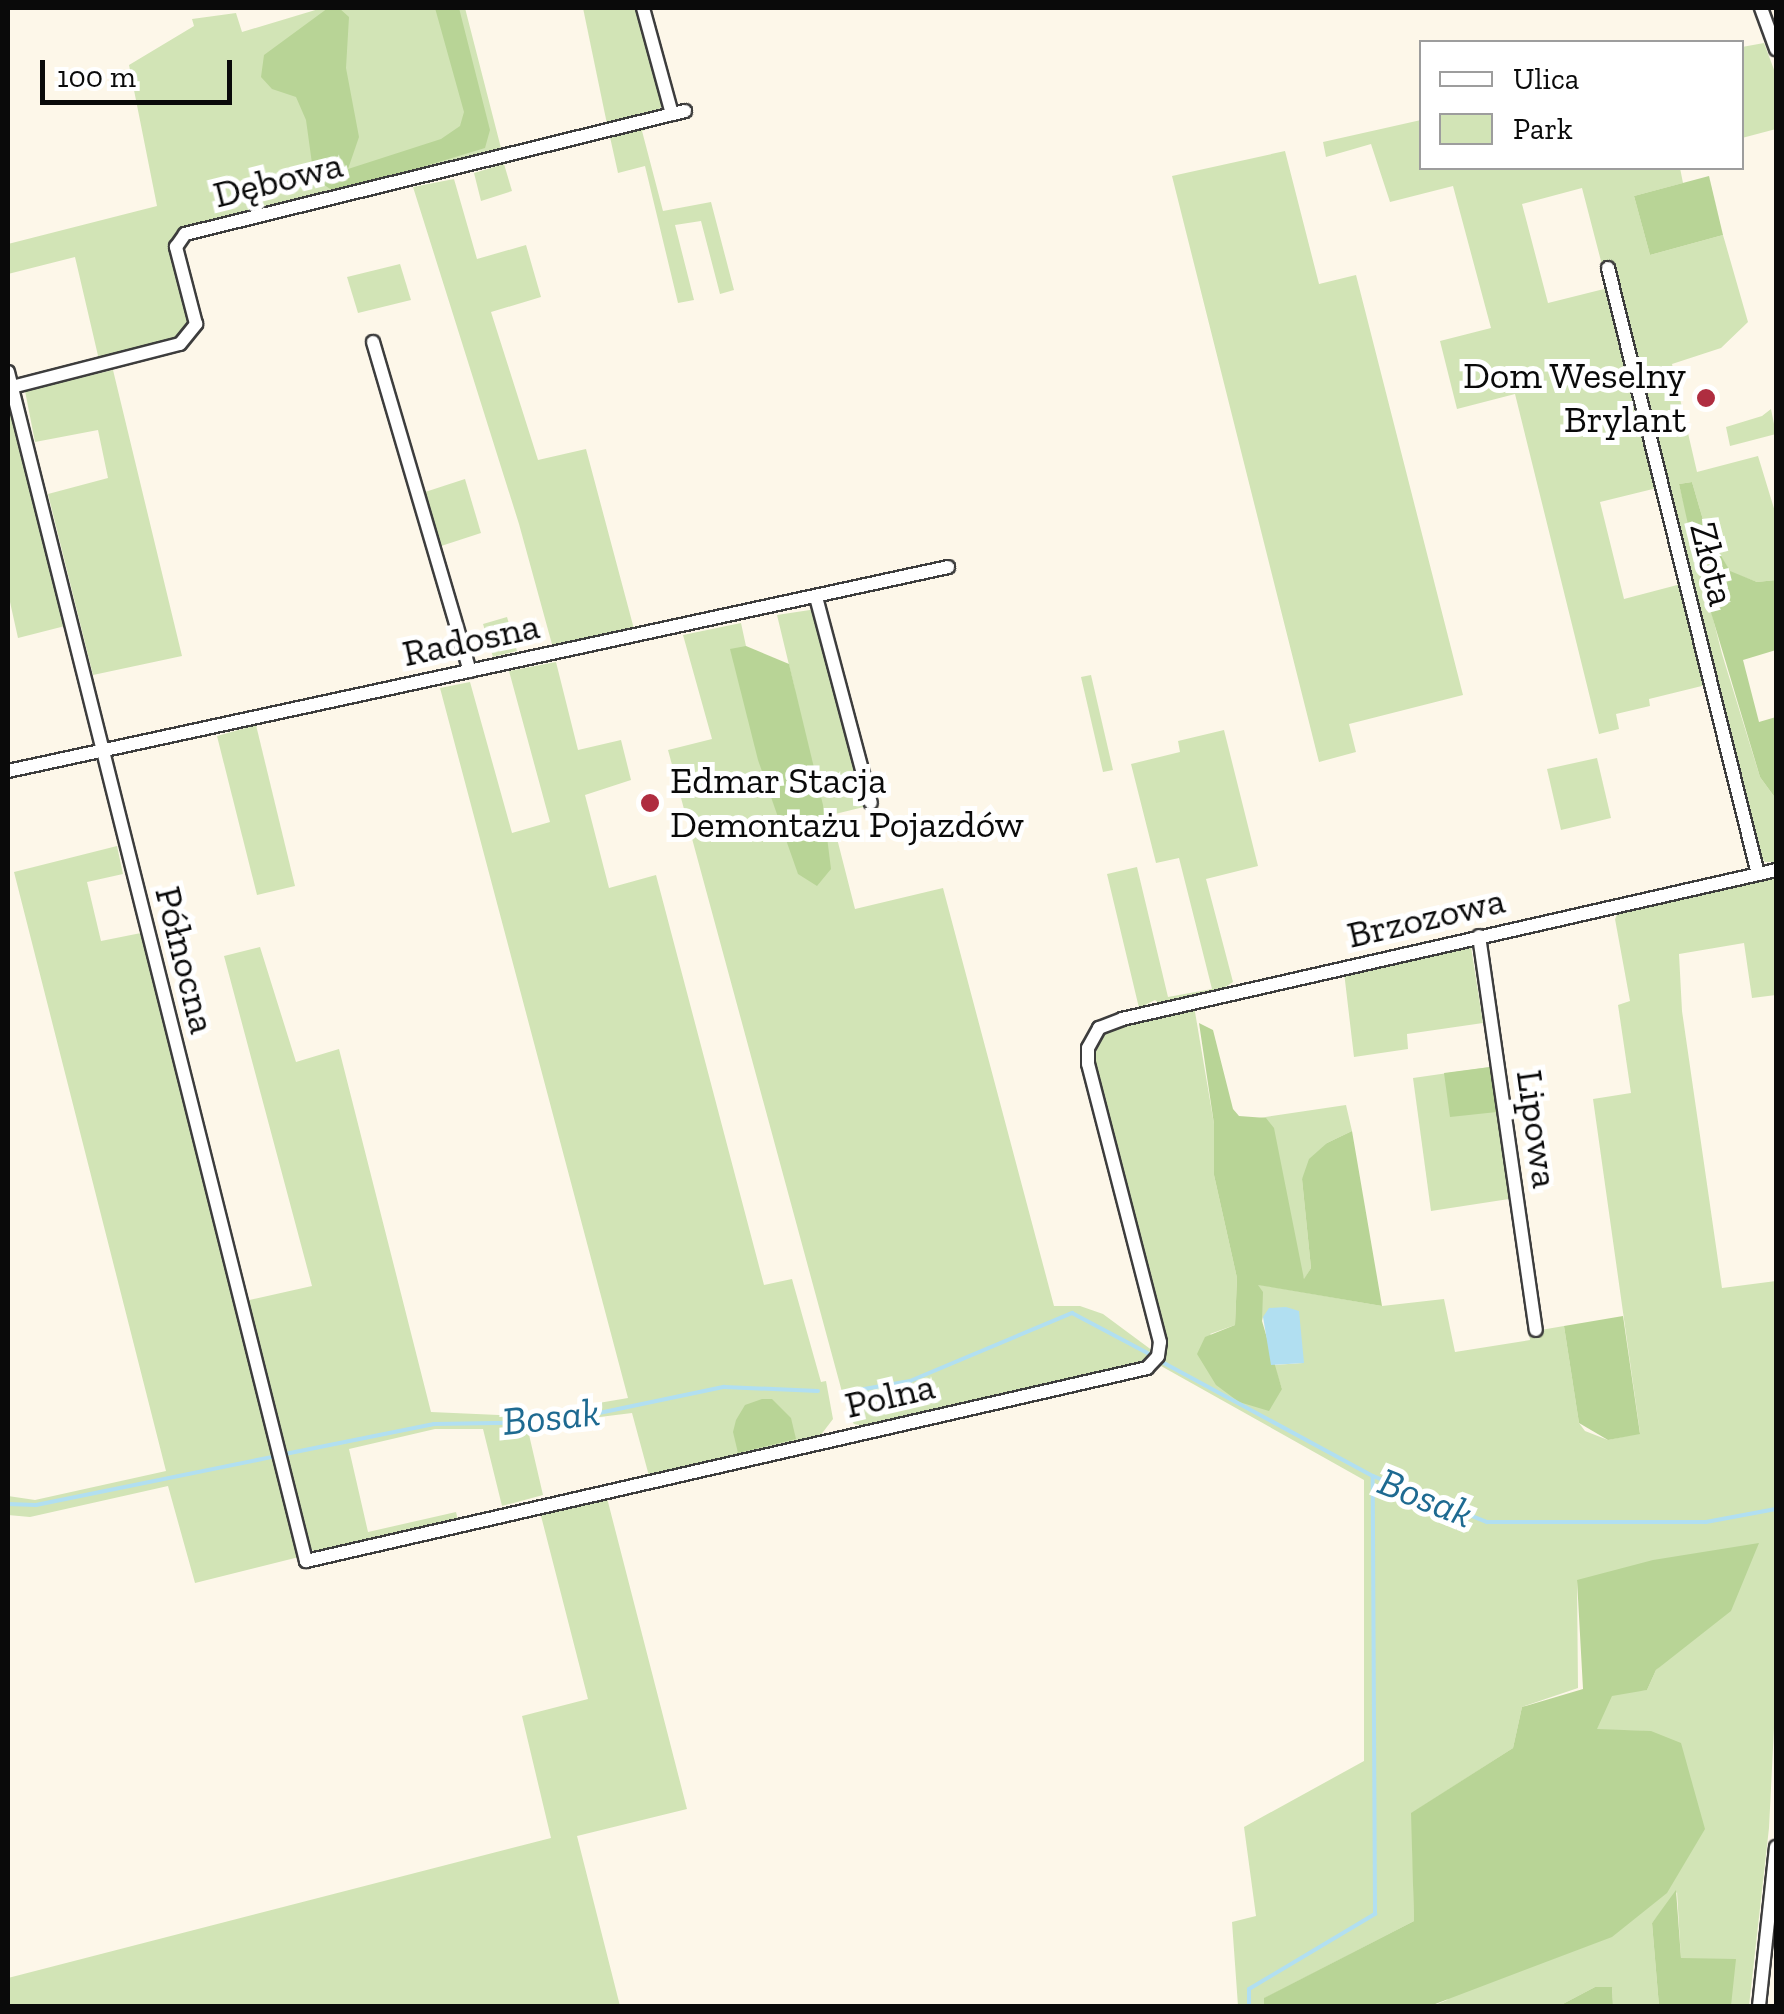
<!DOCTYPE html>
<meta charset="utf-8">
<style>
body{margin:0}
#map{position:relative;width:1784px;height:2014px;overflow:hidden;background:#fdf7e9;font-family:"Zilla Slab",serif}
div>[style]{position:absolute}
[style*='--x']{left:calc(var(--x)*1px);top:calc(var(--y)*1px);width:calc(var(--w)*1px);rotate:calc(var(--a)*1deg)}
.green>*{inset:0;background:#d2e4b6}
.forest>*{inset:0;background:#b8d496}
.water>*{inset:0;background:#b1dff1}
.stream>*{height:4px;margin:-2px;padding:0 2px;transform-origin:2px;border-radius:2px;background:#b1dff1}
.roads{filter:drop-shadow(2px 0 #3d3d3d) drop-shadow(-2px 0 #3d3d3d) drop-shadow(0 2px #3d3d3d) drop-shadow(0 -2px #3d3d3d)}
.minor>*{height:12px;margin:-6px;padding:0 6px;transform-origin:6px;border-radius:6px;background:#fff}
.dots>*{width:28px;height:28px;translate:-50% -50%;box-sizing:border-box;border:5px solid #fff;border-radius:50%}
span{translate:-50% -50%;white-space:nowrap;text-align:center;line-height:1.15;-webkit-text-stroke:10px #fff;paint-order:stroke}
.street-label{font-size:38px;color:#0a0a0a}
.poi-label{font-size:38px;color:#0a0a0a}
.right{translate:-100% -50%;text-align:right}
.left{translate:0 -50%;text-align:left}
.water-label{font-size:40px;color:#1e6a91;font-style:italic}
.frame{position:absolute;inset:0;border:10px solid #0a0a0a;pointer-events:none}
.legend{position:absolute;left:1419px;top:40px;width:325px;height:130px;box-sizing:border-box;background:#fff;border:2px solid #9d9d9d;margin:0;padding:12px 18px;list-style:none;font-size:30px;color:#0a0a0a}
.legend li{display:flex;align-items:center;gap:20px;height:50px}
.legend b{width:50px;border:2px solid #9d9d9d}
.scale{position:absolute;left:40px;top:60px;width:192px;height:45px;box-sizing:border-box;border:5px solid #0a0a0a;border-top:0;padding-left:12px;font-size:30px;line-height:35px;white-space:nowrap;color:#0a0a0a;-webkit-text-stroke:8px #fff;paint-order:stroke}
</style>
<div id="map">
<div class="green">
<div style="clip-path:polygon(322px 8px,465px 8px,502px 152px,185px 227px,170px 247px,189px 325px,174px 342px,99px 360px,75px 257px,8px 274px,8px 244px,157px 206px,129px 65px,194px 26px,192px 19px,236px 13px,242px 32px)"></div>
<div style="clip-path:polygon(583px 8px,639px 8px,664px 102px,658px 112px,607px 124px)"></div>
<div style="clip-path:polygon(1764px 43px,1776px 75px,1776px 129px,1742px 138px,1742px 47px)"></div>
<div style="clip-path:polygon(evenodd,1421px 120px,1422px 168px,1680px 168px,1683px 183px,1634px 196px,1650px 255px,1723px 235px,1748px 322px,1721px 348px,1672px 364px,1697px 472px,1758px 456px,1776px 515px,1776px 580px,1757px 582px,1730px 572px,1706px 530px,1692px 482px,1679px 484px,1722px 654px,1760px 777px,1776px 799px,1776px 862px,1765px 862px,1758px 852px,1714px 683px,1649px 699px,1650px 706px,1616px 714px,1619px 729px,1599px 734px,1515px 394px,1457px 409px,1440px 341px,1491px 328px,1453px 186px,1390px 202px,1371px 144px,1326px 157px,1323px 142px,1421px 120px,1582px 188px,1608px 288px,1548px 303px,1522px 204px,1582px 188px,1421px 120px,1657px 488px,1681px 584px,1624px 599px,1600px 502px,1657px 488px)"></div>
<div style="clip-path:polygon(642px 125px,650px 128px,642px 131px,663px 211px,711px 202px,734px 290px,720px 294px,701px 221px,675px 225px,694px 300px,678px 303px,645px 166px,618px 173px,610px 137px)"></div>
<div style="clip-path:polygon(1285px 151px,1319px 284px,1356px 275px,1463px 695px,1349px 724px,1356px 752px,1319px 762px,1172px 176px)"></div>
<div style="clip-path:polygon(504px 164px,512px 191px,481px 201px,474px 173px)"></div>
<div style="clip-path:polygon(454px 179px,477px 259px,526px 245px,541px 297px,491px 312px,538px 460px,586px 449px,634px 629px,553px 648px,519px 524px,413px 187px)"></div>
<div style="clip-path:polygon(400px 264px,411px 300px,358px 313px,347px 277px)"></div>
<div style="clip-path:polygon(113px 370px,182px 656px,93px 675px,48px 494px,108px 478px,98px 430px,35px 442px,25px 391px)"></div>
<div style="clip-path:polygon(8px 401px,65px 626px,18px 638px,8px 593px)"></div>
<div style="clip-path:polygon(1771px 409px,1776px 434px,1730px 446px,1726px 427px,1762px 416px)"></div>
<div style="clip-path:polygon(465px 479px,481px 533px,438px 547px,422px 493px)"></div>
<div style="clip-path:polygon(823px 608px,876px 804px,831px 815px,855px 909px,943px 888px,1054px 1306px,1080px 1306px,1103px 1314px,1153px 1351px,1139px 1366px,864px 1426px,854px 1424px,848px 1414px,668px 750px,712px 739px,683px 635px,741px 623px,757px 697px,795px 690px,777px 615px)"></div>
<div style="clip-path:polygon(507px 617px,517px 651px,493px 657px,483px 624px)"></div>
<div style="clip-path:polygon(556px 662px,578px 750px,621px 740px,631px 780px,585px 795px,609px 888px,656px 875px,764px 1285px,792px 1279px,821px 1382px,826px 1381px,833px 1419px,820px 1436px,806px 1441px,649px 1476px,632px 1413px,527px 1426px,543px 1495px,502px 1506px,483px 1429px,435px 1429px,349px 1449px,368px 1532px,456px 1512px,458px 1520px,315px 1553px,307px 1543px,245px 1301px,312px 1286px,224px 956px,260px 947px,296px 1062px,339px 1049px,431px 1412px,522px 1416px,628px 1398px,440px 688px,470px 682px,512px 833px,550px 822px,509px 671px)"></div>
<div style="clip-path:polygon(1091px 675px,1113px 770px,1103px 772px,1081px 677px)"></div>
<div style="clip-path:polygon(256px 725px,295px 886px,257px 895px,217px 736px)"></div>
<div style="clip-path:polygon(1224px 730px,1258px 866px,1206px 879px,1233px 982px,1221px 990px,1161px 1005px,1155px 1000px,1139px 1008px,1107px 874px,1137px 867px,1168px 997px,1212px 989px,1179px 858px,1156px 863px,1131px 764px,1180px 752px,1178px 741px)"></div>
<div style="clip-path:polygon(1597px 758px,1611px 818px,1561px 830px,1547px 769px)"></div>
<div style="clip-path:polygon(117px 846px,123px 874px,87px 882px,101px 941px,141px 933px,299px 1557px,195px 1583px,168px 1486px,30px 1517px,8px 1515px,8px 1496px,35px 1500px,166px 1471px,14px 872px)"></div>
<div style="clip-path:polygon(1776px 875px,1776px 995px,1752px 998px,1744px 943px,1679px 954px,1682px 1011px,1722px 1288px,1776px 1281px,1776px 1688px,1769px 1828px,1749px 2006px,1730px 2006px,1681px 1959px,1677px 1892px,1652px 1923px,1659px 2006px,1613px 2006px,1612px 1987px,1595px 1987px,1559px 2006px,1432px 2006px,1447px 2000px,1645px 1731px,1596px 1730px,1611px 1692px,1647px 1690px,1656px 1670px,1682px 1646px,1577px 1580px,1578px 1688px,1522px 1707px,1513px 1748px,1412px 1813px,1414px 1921px,1265px 1998px,1264px 2006px,1238px 2006px,1232px 1922px,1256px 1916px,1244px 1827px,1364px 1761px,1364px 1480px,1161px 1366px,1164px 1352px,1094px 1066px,1098px 1039px,1125px 1022px,1194px 1006px,1214px 1124px,1214px 1175px,1237px 1278px,1235px 1325px,1210px 1334px,1282px 1389px,1274px 1365px,1303px 1363px,1263px 1317px,1262px 1321px,1256px 1284px,1382px 1306px,1444px 1299px,1455px 1352px,1530px 1340px,1529px 1332px,1564px 1326px,1579px 1423px,1585px 1431px,1608px 1440px,1640px 1433px,1593px 1099px,1631px 1093px,1618px 1005px,1630px 1001px,1615px 919px,1619px 911px)"></div>
<div style="clip-path:polygon(1462px 946px,1471px 947px,1483px 1023px,1407px 1034px,1408px 1049px,1354px 1057px,1344px 972px)"></div>
<div style="clip-path:polygon(1490px 1067px,1509px 1199px,1431px 1211px,1413px 1078px)"></div>
<div style="clip-path:polygon(1346px 1105px,1352px 1131px,1327px 1143px,1302px 1179px,1311px 1268px,1304px 1280px,1259px 1118px)"></div>
<div style="clip-path:polygon(607px 1498px,687px 1809px,577px 1836px,620px 2006px,8px 2006px,8px 1978px,551px 1838px,522px 1716px,588px 1699px,540px 1512px)"></div>
</div>
<div class="forest">
<div style="clip-path:polygon(328px 8px,339px 8px,349px 17px,346px 68px,359px 137px,348px 169px,441px 139px,460px 126px,464px 112px,435px 8px,459px 8px,490px 130px,485px 148px,336px 193px,314px 178px,306px 120px,296px 97px,272px 89px,261px 77px,264px 55px)"></div>
<div style="clip-path:polygon(1709px 176px,1723px 235px,1650px 255px,1634px 196px)"></div>
<div style="clip-path:polygon(1692px 482px,1706px 530px,1730px 571px,1757px 582px,1776px 580px,1776px 650px,1743px 660px,1759px 722px,1776px 717px,1776px 799px,1760px 777px,1698px 569px,1679px 484px)"></div>
<div style="clip-path:polygon(746px 646px,789px 664px,823px 805px,831px 869px,817px 886px,798px 874px,758px 760px,730px 649px)"></div>
<div style="clip-path:polygon(1199px 1023px,1213px 1030px,1233px 1109px,1239px 1116px,1266px 1118px,1274px 1128px,1304px 1279px,1311px 1268px,1302px 1179px,1309px 1159px,1327px 1143px,1352px 1131px,1382px 1306px,1258px 1285px,1263px 1292px,1262px 1321px,1282px 1389px,1269px 1411px,1239px 1402px,1216px 1385px,1197px 1354px,1205px 1337px,1235px 1325px,1237px 1278px,1214px 1175px,1214px 1124px)"></div>
<div style="clip-path:polygon(1490px 1067px,1497px 1112px,1450px 1117px,1444px 1073px)"></div>
<div style="clip-path:polygon(1623px 1316px,1640px 1434px,1608px 1440px,1579px 1423px,1564px 1326px)"></div>
<div style="clip-path:polygon(762px 1399px,772px 1399px,791px 1418px,796px 1439px,738px 1453px,733px 1432px,736px 1420px,745px 1405px)"></div>
<div style="clip-path:polygon(1759px 1543px,1731px 1611px,1656px 1670px,1647px 1690px,1612px 1696px,1597px 1729px,1651px 1731px,1681px 1743px,1705px 1829px,1667px 1893px,1612px 1937px,1430px 2006px,1264px 2006px,1264px 1998px,1414px 1921px,1411px 1813px,1513px 1748px,1522px 1707px,1583px 1689px,1577px 1580px,1653px 1560px)"></div>
<div style="clip-path:polygon(1676px 1890px,1681px 1958px,1736px 1959px,1731px 2006px,1659px 2006px,1652px 1923px)"></div>
<div style="clip-path:polygon(1595px 1987px,1612px 1987px,1613px 2006px,1559px 2006px)"></div>
</div>
<div class="water">
<div style="clip-path:polygon(1286px 1307px,1299px 1311px,1304px 1363px,1271px 1365px,1263px 1317px,1269px 1308px)"></div>
</div>
<div class="stream">
<div style="--x:1162;--y:1362;--w:240;--a:28.4"></div>
<div style="--x:1373;--y:1476;--w:123;--a:22"></div>
<div style="--x:1487;--y:1522;--w:219;--a:0"></div>
<div style="--x:1706;--y:1522;--w:71;--a:-10.5"></div>
<div style="--x:847;--y:1392;--w:64;--a:-9.9"></div>
<div style="--x:910;--y:1381;--w:176;--a:-22.8"></div>
<div style="--x:1072;--y:1313;--w:87;--a:28"></div>
<div style="--x:285;--y:1454;--w:152;--a:-11.4"></div>
<div style="--x:434;--y:1424;--w:122;--a:-0.9"></div>
<div style="--x:556;--y:1422;--w:172;--a:-11.8"></div>
<div style="--x:724;--y:1387;--w:94;--a:2.4"></div>
<div style="--x:8;--y:1504;--w:28;--a:2"></div>
<div style="--x:36;--y:1505;--w:240;--a:-11.5"></div>
<div style="--x:1249;--y:2006;--w:17;--a:-90"></div>
<div style="--x:1249;--y:1989;--w:147;--a:-30.8"></div>
<div style="--x:1375;--y:1914;--w:438;--a:-90.3"></div>
</div>
<div class="roads">
<div class="minor">
<div style="--x:643;--y:8;--w:110;--a:74.7"></div>
<div style="--x:1761;--y:8;--w:44;--a:69.9"></div>
<div style="--x:1608;--y:268;--w:624;--a:76.1"></div>
<div style="--x:373;--y:342;--w:343;--a:73.6"></div>
<div style="--x:8;--y:372;--w:1226;--a:75.93"></div>
<div style="--x:306;--y:1561;--w:863;--a:-12.92"></div>
<div style="--x:1147;--y:1368;--w:16;--a:-47"></div>
<div style="--x:1158;--y:1356;--w:14;--a:-82"></div>
<div style="--x:1160;--y:1342;--w:287;--a:-104.5"></div>
<div style="--x:1088;--y:1064;--w:16;--a:-90"></div>
<div style="--x:1088;--y:1048;--w:23;--a:-61"></div>
<div style="--x:1099;--y:1028;--w:25;--a:-21"></div>
<div style="--x:1122;--y:1019;--w:671;--a:-12.83"></div>
<div style="--x:12;--y:387;--w:173;--a:-14.4"></div>
<div style="--x:180;--y:344;--w:26;--a:-51"></div>
<div style="--x:196;--y:324;--w:80;--a:-104.6"></div>
<div style="--x:176;--y:247;--w:16;--a:-55"></div>
<div style="--x:185;--y:234;--w:515;--a:-13.82"></div>
<div style="--x:816;--y:597;--w:213;--a:75.1"></div>
<div style="--x:8;--y:771;--w:962;--a:-12.24"></div>
<div style="--x:1479;--y:936;--w:398;--a:81.8"></div>
<div style="--x:1759;--y:2006;--w:160;--a:-83.9"></div>
</div>
</div>
<div class="dots">
<div style="left:1706px;top:398px;background:#af2d40"></div>
<div style="left:650px;top:803px;background:#af2d40"></div>
</div>
<div class="street-label">
<span style="left:278px;top:180px;rotate:-14deg">Dębowa</span>
<span style="left:1712px;top:564px;rotate:76deg">Złota</span>
<span style="left:471px;top:640px;rotate:-12deg">Radosna</span>
<span style="left:1426px;top:918px;rotate:-13deg">Brzozowa</span>
<span style="left:185px;top:960px;rotate:76deg">Północna</span>
<span style="left:1537px;top:1129px;rotate:82deg">Lipowa</span>
<span style="left:890px;top:1396px;rotate:-13deg">Polna</span>
</div>
<div class="poi-label">
<span class="right" style="left:1686px;top:398px">Dom Weselny<br>Brylant</span>
<span class="left" style="left:670px;top:803px">Edmar Stacja<br>Demontażu Pojazdów</span>
</div>
<div class="water-label">
<span style="left:551px;top:1416px;rotate:-6deg">Bosak</span>
<span style="left:1426px;top:1497px;rotate:22deg">Bosak</span>
</div>
<div class="frame"></div>
<ul class="legend">
<li><b style="height:12px;background:#fff"></b>Ulica</li>
<li><b style="height:28px;background:#d2e4b6"></b>Park</li>
</ul>
<div class="scale">100 m</div>
</div>
